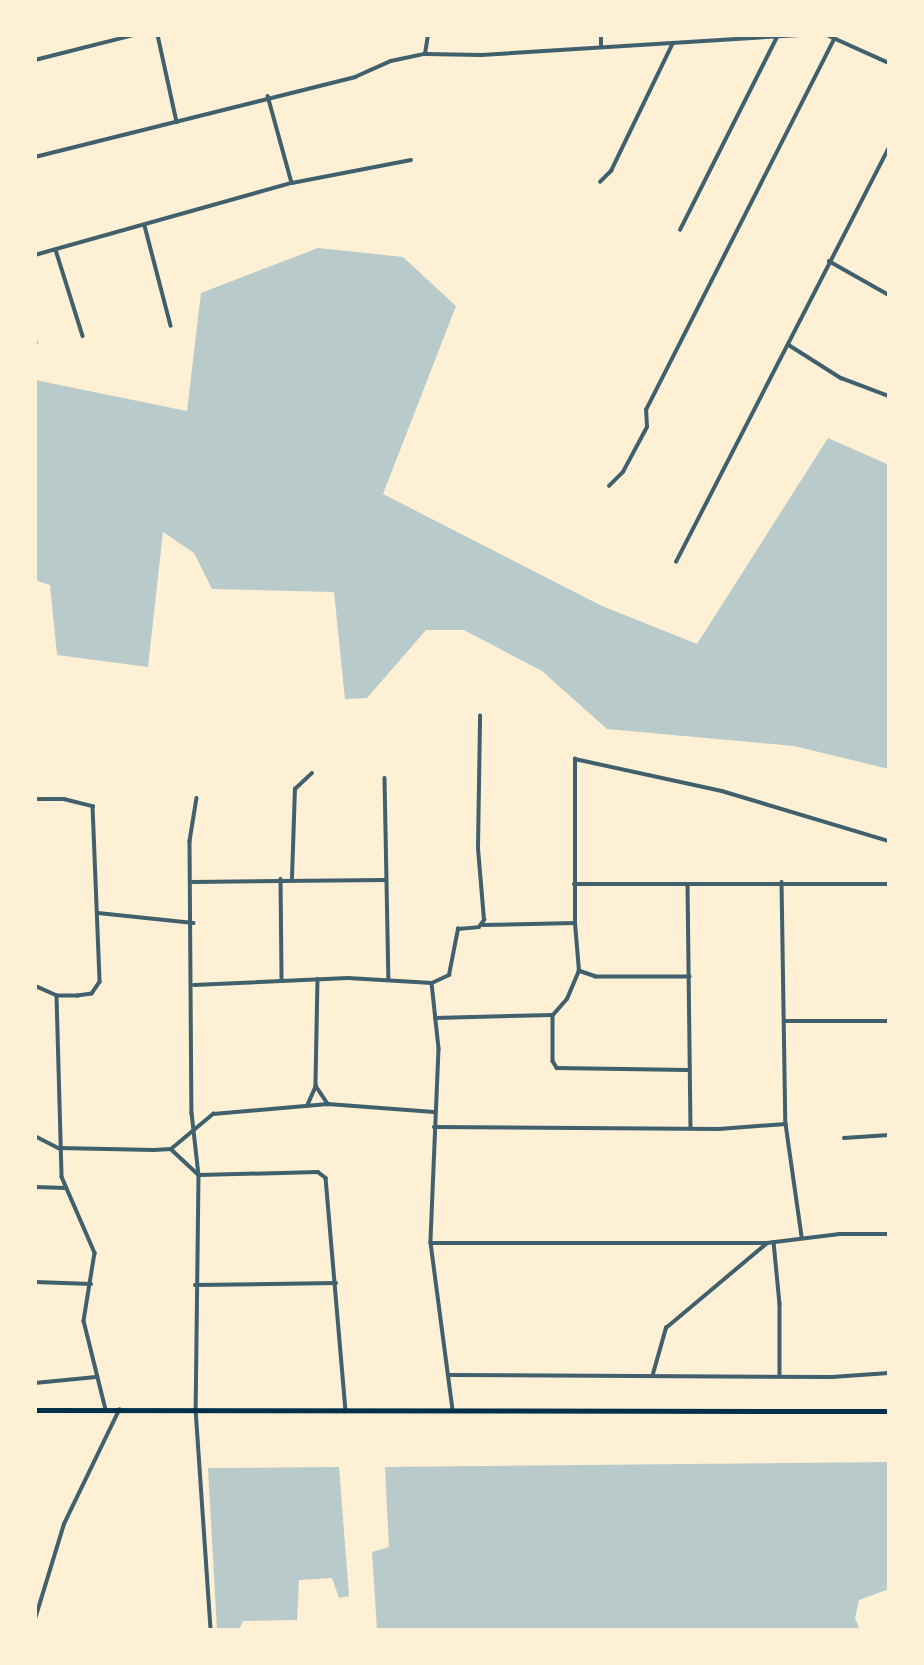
<!DOCTYPE html>
<style>
body{margin:0}
#map{position:relative;width:924px;height:1665px;overflow:hidden;background:#fdf0d5;font-family:Barlow,sans-serif}
div>[style]{position:absolute}
[style*='--x']{left:calc(var(--x)*1px);top:calc(var(--y)*1px);width:calc(var(--w)*1px);rotate:calc(var(--a)*1deg)}
.green>*{inset:0;background:#b9caca}
.minor>*{height:3.5px;margin:-1.75px;padding:0 1.75px;transform-origin:1.75px;border-radius:1.75px;background:#3f606c}
.primary>*{height:5px;margin:-2.5px;padding:0 2.5px;transform-origin:2.5px;border-radius:2.5px;background:#003049}
span{translate:-50% -50%;white-space:nowrap;text-align:center;line-height:1.15;-webkit-text-stroke:6px #fdf0d5;paint-order:stroke}
.frame{position:absolute;inset:0;border:37px solid #fdf0d5;pointer-events:none}
</style>
<div id="map">
<div class="green">
<div style="clip-path:polygon(318px 248px,403px 257px,456px 306px,383px 494px,602px 606px,697px 644px,828px 438px,889px 465px,889px 769px,794px 746px,607px 729px,542px 671px,464px 630px,426px 630px,367px 698px,345px 699px,334px 592px,212px 589px,194px 553px,163px 532px,148px 667px,57px 655px,50px 585px,35px 580px,35px 380px,187px 411px,201px 293px)"></div>
<div style="clip-path:polygon(889px 1462px,889px 1589px,859px 1600px,855px 1618px,860px 1630px,377px 1630px,372px 1552px,389px 1547px,385px 1467px)"></div>
<div style="clip-path:polygon(339px 1467px,349px 1596px,339px 1598px,332px 1578px,299px 1580px,297px 1620px,243px 1621px,239px 1630px,217px 1630px,208px 1468px)"></div>
</div>
<div class="minor">
<div style="--x:158;--y:35;--w:89;--a:77.7"></div>
<div style="--x:827;--y:35;--w:68;--a:24.3"></div>
<div style="--x:601;--y:45;--w:10;--a:-90"></div>
<div style="--x:425;--y:54;--w:19;--a:-81"></div>
<div style="--x:35;--y:60;--w:102;--a:-14.2"></div>
<div style="--x:268;--y:96;--w:90;--a:74.6"></div>
<div style="--x:292;--y:183;--w:121;--a:-10.9"></div>
<div style="--x:35;--y:157;--w:330;--a:-14"></div>
<div style="--x:355;--y:77;--w:39;--a:-24"></div>
<div style="--x:391;--y:61;--w:35;--a:-12"></div>
<div style="--x:425;--y:54;--w:57;--a:1"></div>
<div style="--x:482;--y:55;--w:323;--a:-3.6"></div>
<div style="--x:600;--y:182;--w:16;--a:-45"></div>
<div style="--x:611;--y:171;--w:142;--a:-64.2"></div>
<div style="--x:145;--y:226;--w:103;--a:75.4"></div>
<div style="--x:680;--y:230;--w:214;--a:-63.3"></div>
<div style="--x:56;--y:250;--w:90;--a:72.6"></div>
<div style="--x:35;--y:255;--w:267;--a:-15.7"></div>
<div style="--x:829;--y:261;--w:69;--a:29.5"></div>
<div style="--x:35;--y:338;--w:5;--a:79"></div>
<div style="--x:789;--y:345;--w:62;--a:32.4"></div>
<div style="--x:841;--y:378;--w:51;--a:20.6"></div>
<div style="--x:609;--y:486;--w:20;--a:-45"></div>
<div style="--x:623;--y:472;--w:51;--a:-61.9"></div>
<div style="--x:647;--y:427;--w:17;--a:-93"></div>
<div style="--x:646;--y:410;--w:417;--a:-63.1"></div>
<div style="--x:676;--y:562;--w:466;--a:-62.8"></div>
<div style="--x:385;--y:778;--w:200;--a:88.9"></div>
<div style="--x:197;--y:798;--w:44;--a:99.2"></div>
<div style="--x:190;--y:841;--w:272;--a:89.6"></div>
<div style="--x:192;--y:1113;--w:62;--a:83.6"></div>
<div style="--x:199;--y:1175;--w:234;--a:90.7"></div>
<div style="--x:196;--y:1409;--w:222;--a:86.1"></div>
<div style="--x:35;--y:799;--w:29;--a:0"></div>
<div style="--x:64;--y:799;--w:30;--a:14"></div>
<div style="--x:93;--y:806;--w:176;--a:87.7"></div>
<div style="--x:100;--y:982;--w:14;--a:124"></div>
<div style="--x:92;--y:994;--w:14;--a:172"></div>
<div style="--x:78;--y:996;--w:21;--a:180"></div>
<div style="--x:57;--y:996;--w:24;--a:-156"></div>
<div style="--x:292;--y:878;--w:89;--a:-88.1"></div>
<div style="--x:295;--y:789;--w:23;--a:-43"></div>
<div style="--x:281;--y:879;--w:99;--a:89.4"></div>
<div style="--x:193;--y:882;--w:193;--a:-0.6"></div>
<div style="--x:782;--y:882;--w:242;--a:89.1"></div>
<div style="--x:786;--y:1124;--w:114;--a:81.9"></div>
<div style="--x:574;--y:884;--w:315;--a:0"></div>
<div style="--x:688;--y:884;--w:243;--a:89.3"></div>
<div style="--x:98;--y:913;--w:96;--a:6"></div>
<div style="--x:483;--y:925;--w:92;--a:-1.2"></div>
<div style="--x:690;--y:977;--w:94;--a:180"></div>
<div style="--x:596;--y:977;--w:18;--a:-161"></div>
<div style="--x:579;--y:971;--w:48;--a:-94.8"></div>
<div style="--x:575;--y:923;--w:164;--a:-90"></div>
<div style="--x:575;--y:759;--w:150;--a:12.3"></div>
<div style="--x:722;--y:791;--w:174;--a:16.7"></div>
<div style="--x:318;--y:979;--w:107;--a:91.1"></div>
<div style="--x:316;--y:1086;--w:22;--a:56"></div>
<div style="--x:432;--y:983;--w:66;--a:83.9"></div>
<div style="--x:439;--y:1049;--w:194;--a:92.4"></div>
<div style="--x:431;--y:1243;--w:168;--a:82.5"></div>
<div style="--x:194;--y:985;--w:154;--a:-2.6"></div>
<div style="--x:348;--y:978;--w:84;--a:3.4"></div>
<div style="--x:432;--y:983;--w:19;--a:-25"></div>
<div style="--x:449;--y:975;--w:47;--a:-78.9"></div>
<div style="--x:458;--y:929;--w:21;--a:-5"></div>
<div style="--x:479;--y:927;--w:9;--a:-54"></div>
<div style="--x:484;--y:920;--w:72;--a:-94.8"></div>
<div style="--x:478;--y:848;--w:132;--a:-89.1"></div>
<div style="--x:57;--y:996;--w:181;--a:88.4"></div>
<div style="--x:62;--y:1177;--w:83;--a:66.5"></div>
<div style="--x:95;--y:1253;--w:69;--a:99.2"></div>
<div style="--x:84;--y:1321;--w:92;--a:76.1"></div>
<div style="--x:553;--y:1015;--w:46;--a:90"></div>
<div style="--x:553;--y:1061;--w:8;--a:60"></div>
<div style="--x:557;--y:1068;--w:131;--a:0.9"></div>
<div style="--x:435;--y:1018;--w:118;--a:-1.5"></div>
<div style="--x:553;--y:1015;--w:21;--a:-49"></div>
<div style="--x:567;--y:999;--w:30;--a:-67"></div>
<div style="--x:785;--y:1021;--w:104;--a:0"></div>
<div style="--x:307;--y:1106;--w:22;--a:-66"></div>
<div style="--x:434;--y:1127;--w:285;--a:0.4"></div>
<div style="--x:719;--y:1129;--w:67;--a:-4.3"></div>
<div style="--x:35;--y:1136;--w:27;--a:27"></div>
<div style="--x:59;--y:1148;--w:95;--a:1.2"></div>
<div style="--x:154;--y:1150;--w:17;--a:-3"></div>
<div style="--x:171;--y:1149;--w:55;--a:-39.8"></div>
<div style="--x:213;--y:1114;--w:115;--a:-5"></div>
<div style="--x:328;--y:1104;--w:106;--a:4.3"></div>
<div style="--x:844;--y:1138;--w:45;--a:-3.8"></div>
<div style="--x:171;--y:1149;--w:38;--a:43"></div>
<div style="--x:199;--y:1175;--w:119;--a:-1.4"></div>
<div style="--x:318;--y:1172;--w:10;--a:37"></div>
<div style="--x:326;--y:1178;--w:234;--a:85.1"></div>
<div style="--x:35;--y:1187;--w:31;--a:2"></div>
<div style="--x:774;--y:1242;--w:62;--a:84.5"></div>
<div style="--x:780;--y:1304;--w:71;--a:90"></div>
<div style="--x:431;--y:1243;--w:336;--a:0"></div>
<div style="--x:767;--y:1243;--w:73;--a:-7.1"></div>
<div style="--x:839;--y:1234;--w:50;--a:0"></div>
<div style="--x:35;--y:1282;--w:56;--a:2"></div>
<div style="--x:195;--y:1285;--w:141;--a:-0.8"></div>
<div style="--x:653;--y:1374;--w:48;--a:-74.2"></div>
<div style="--x:666;--y:1328;--w:131;--a:-40"></div>
<div style="--x:449;--y:1375;--w:383;--a:0.3"></div>
<div style="--x:832;--y:1377;--w:57;--a:-4"></div>
<div style="--x:35;--y:1383;--w:61;--a:-5.6"></div>
<div style="--x:35;--y:1619;--w:99;--a:-73"></div>
<div style="--x:64;--y:1524;--w:127;--a:-64.2"></div>
</div>
<div class="primary">
<div style="--x:35;--y:1410;--w:854;--a:0.07"></div>
</div>
<div class="frame"></div>
</div>
